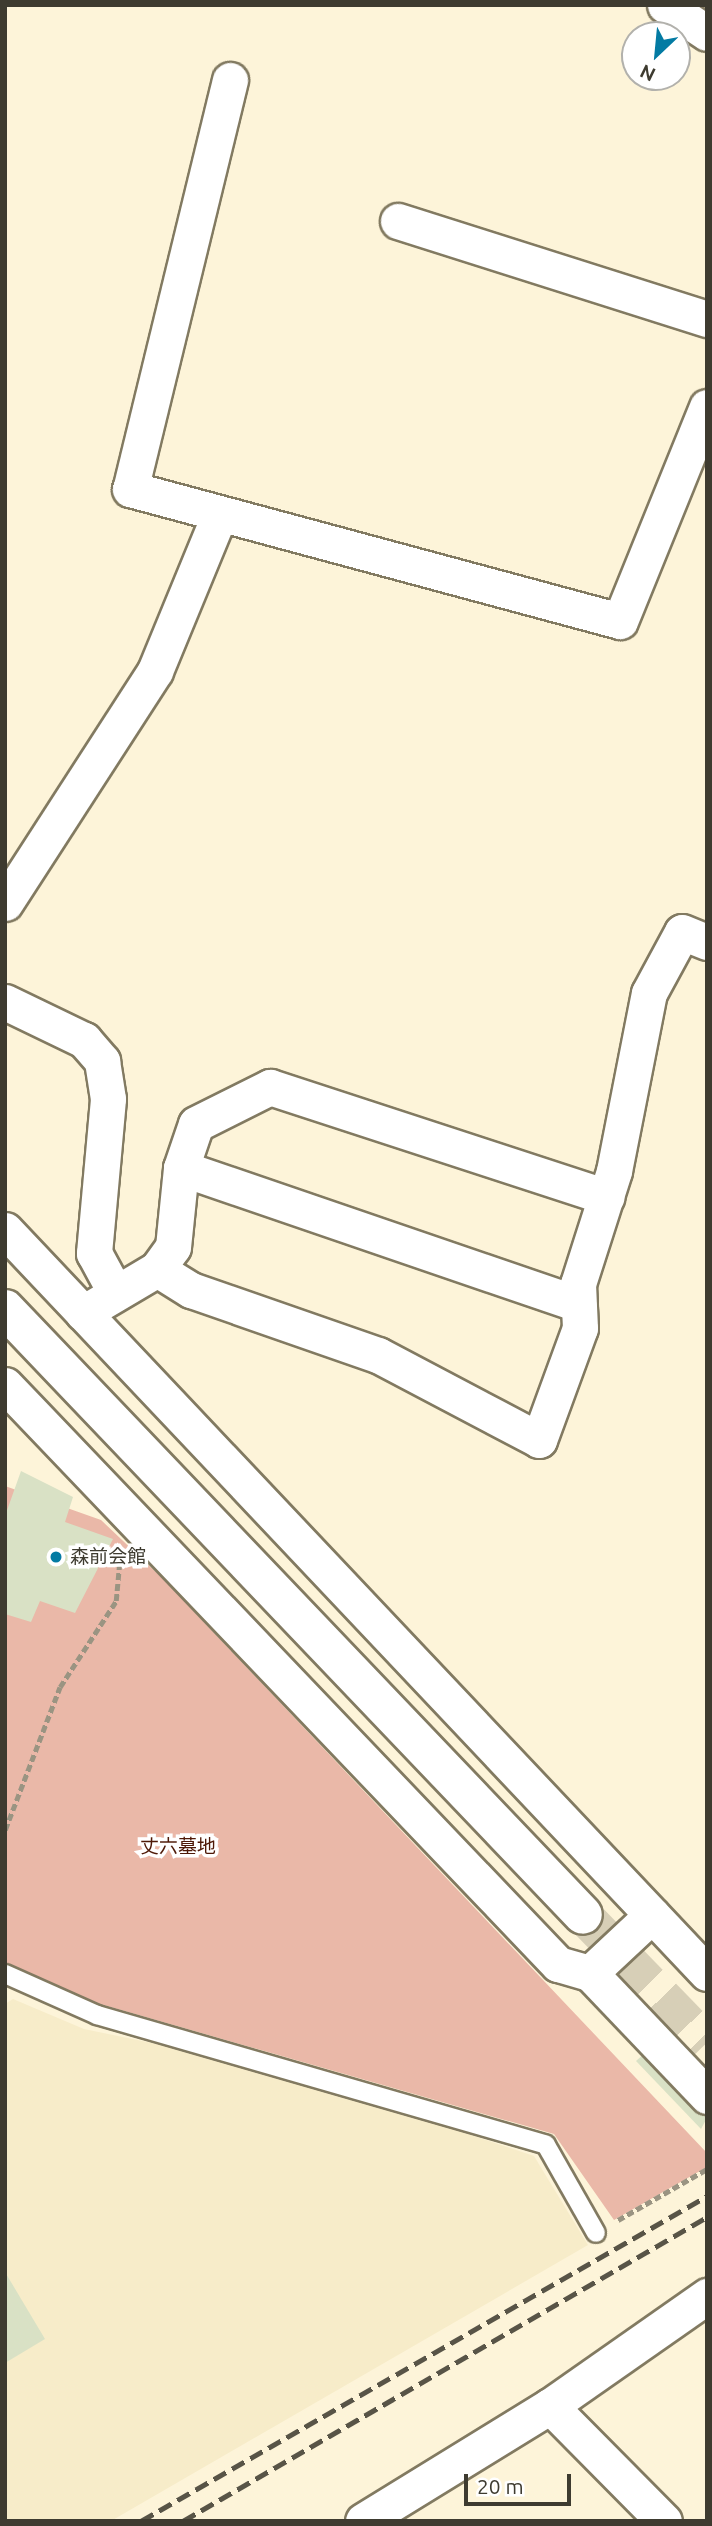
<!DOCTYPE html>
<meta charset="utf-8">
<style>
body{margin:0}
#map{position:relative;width:712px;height:2526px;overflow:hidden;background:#fdf4d9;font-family:Ubuntu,"Noto Sans JP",sans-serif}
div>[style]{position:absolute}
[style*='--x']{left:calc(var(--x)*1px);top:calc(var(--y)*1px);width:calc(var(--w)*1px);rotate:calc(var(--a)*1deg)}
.built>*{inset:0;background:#f7ecc9}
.green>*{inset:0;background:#eab8a8}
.building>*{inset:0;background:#d9e1c5}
.tertiary-tunnel>*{height:38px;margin-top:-19px;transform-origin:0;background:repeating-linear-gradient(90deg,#d7cfb7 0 38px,transparent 0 57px)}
.path>*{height:4.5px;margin-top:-2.25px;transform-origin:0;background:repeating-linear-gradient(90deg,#9a9482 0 7px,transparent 0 10.5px)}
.roads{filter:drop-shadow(2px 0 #827a61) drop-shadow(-2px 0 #827a61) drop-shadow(0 2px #827a61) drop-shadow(0 -2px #827a61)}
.service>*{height:18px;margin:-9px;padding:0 9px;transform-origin:9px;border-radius:9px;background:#fff}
.minor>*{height:35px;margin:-17.5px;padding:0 17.5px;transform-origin:17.5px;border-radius:17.5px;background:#fff}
.tertiary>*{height:38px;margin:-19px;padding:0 19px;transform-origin:19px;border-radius:19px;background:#fff}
.rail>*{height:5px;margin-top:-2.5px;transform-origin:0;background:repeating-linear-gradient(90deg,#585447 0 14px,transparent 0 21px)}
.dots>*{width:19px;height:19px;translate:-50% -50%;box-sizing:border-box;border:4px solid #fff;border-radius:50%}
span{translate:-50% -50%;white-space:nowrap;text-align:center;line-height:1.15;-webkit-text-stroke:7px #fff;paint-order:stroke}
.poi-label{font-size:19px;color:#3e3b30}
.left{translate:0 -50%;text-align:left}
.park-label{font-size:19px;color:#4e1907}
.frame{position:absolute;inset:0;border:7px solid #3e3b30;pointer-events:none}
.north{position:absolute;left:621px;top:21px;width:70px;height:70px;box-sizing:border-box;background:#fff;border:2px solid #b2b1ac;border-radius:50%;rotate:206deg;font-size:19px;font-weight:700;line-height:28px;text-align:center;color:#3e3b30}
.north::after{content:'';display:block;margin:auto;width:24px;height:32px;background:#037ba3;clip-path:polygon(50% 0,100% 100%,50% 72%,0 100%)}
.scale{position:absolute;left:464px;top:2474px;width:107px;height:32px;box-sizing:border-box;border:4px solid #3e3b30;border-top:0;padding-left:9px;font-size:21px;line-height:24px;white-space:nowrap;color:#3e3b30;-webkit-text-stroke:5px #fff;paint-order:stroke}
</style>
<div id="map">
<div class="built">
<div style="clip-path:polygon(13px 1999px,84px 2029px,268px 2067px,534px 2156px,588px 2245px,111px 2521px,5px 2521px,5px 2004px)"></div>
</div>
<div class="green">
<div style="clip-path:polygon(5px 1486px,101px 1520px,161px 1577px,707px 2153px,707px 2167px,614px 2220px,554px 2134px,93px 2002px,5px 1963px)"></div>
</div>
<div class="building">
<div style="clip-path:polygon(21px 1471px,73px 1497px,65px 1522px,113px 1539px,75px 1613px,40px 1601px,31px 1622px,5px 1614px,5px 1516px)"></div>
<div style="clip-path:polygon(645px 2053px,707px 2118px,701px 2129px,636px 2061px)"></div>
<div style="clip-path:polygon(5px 2272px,45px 2339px,5px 2363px)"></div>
</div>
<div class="tertiary-tunnel">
<div style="--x:583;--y:1915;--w:178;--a:45.9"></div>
</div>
<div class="path">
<div style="--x:5;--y:1830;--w:153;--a:-69"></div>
<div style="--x:60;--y:1687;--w:103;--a:-56.9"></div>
<div style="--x:116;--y:1601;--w:44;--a:-84.8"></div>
<div style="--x:618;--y:2220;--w:103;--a:-29.8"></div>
</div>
<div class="roads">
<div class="service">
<div style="--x:5;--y:1974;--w:101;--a:24"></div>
<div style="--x:97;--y:2015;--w:467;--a:16.1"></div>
<div style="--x:546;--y:2145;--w:101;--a:60.4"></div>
</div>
<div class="minor">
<div style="--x:665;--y:5;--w:50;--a:33.7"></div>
<div style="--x:230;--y:80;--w:421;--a:103.7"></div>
<div style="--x:130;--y:489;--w:507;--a:15.08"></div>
<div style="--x:620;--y:621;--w:231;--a:-67.9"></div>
<div style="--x:398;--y:221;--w:324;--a:17.6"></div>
<div style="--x:5;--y:903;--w:276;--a:-57.1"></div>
<div style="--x:155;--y:671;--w:165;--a:-67.6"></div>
<div style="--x:5;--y:1002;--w:88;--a:25.7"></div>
<div style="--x:84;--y:1040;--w:28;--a:49"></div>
<div style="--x:102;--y:1061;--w:38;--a:81"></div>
<div style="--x:108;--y:1099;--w:155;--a:95.2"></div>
<div style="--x:94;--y:1253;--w:42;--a:61.6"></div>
<div style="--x:181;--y:1168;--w:420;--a:18.9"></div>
<div style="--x:5;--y:1230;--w:1022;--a:46.63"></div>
<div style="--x:157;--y:1269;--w:40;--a:32"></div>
<div style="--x:191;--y:1290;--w:198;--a:19.2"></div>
<div style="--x:378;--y:1355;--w:182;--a:27.8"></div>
<div style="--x:539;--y:1440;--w:119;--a:-69.9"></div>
<div style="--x:580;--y:1328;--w:44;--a:-92.6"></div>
<div style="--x:578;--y:1284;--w:119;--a:-72.3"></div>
<div style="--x:614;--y:1171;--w:181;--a:-78.9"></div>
<div style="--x:649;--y:993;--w:69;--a:-61.6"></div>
<div style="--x:682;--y:932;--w:27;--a:22"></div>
<div style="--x:83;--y:1313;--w:86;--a:-30.7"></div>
<div style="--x:157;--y:1269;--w:27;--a:-54"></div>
<div style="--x:173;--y:1247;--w:79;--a:-84.2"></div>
<div style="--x:181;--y:1168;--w:46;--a:-71.2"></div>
<div style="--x:196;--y:1124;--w:83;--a:-26.6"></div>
<div style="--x:270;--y:1087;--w:354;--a:18.1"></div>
<div style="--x:5;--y:1385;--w:801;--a:46.32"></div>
<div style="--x:558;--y:1964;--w:33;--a:16"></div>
<div style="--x:590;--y:1973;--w:85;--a:-43.1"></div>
<div style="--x:590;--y:1973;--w:170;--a:46.4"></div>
<div style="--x:550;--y:2406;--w:162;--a:45.3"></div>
<div style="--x:363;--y:2521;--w:220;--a:-31.6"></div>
<div style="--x:550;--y:2406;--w:192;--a:-35"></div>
</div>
<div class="tertiary">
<div style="--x:5;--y:1309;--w:837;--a:46.35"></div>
</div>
</div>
<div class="rail">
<div style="--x:141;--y:2521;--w:653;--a:-29.86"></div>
<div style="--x:183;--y:2521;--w:606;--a:-30.12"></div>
</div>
<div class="dots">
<div style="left:56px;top:1557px;background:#037ba3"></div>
</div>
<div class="poi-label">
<span class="left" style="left:70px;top:1557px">森前会館</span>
</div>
<div class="park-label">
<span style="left:178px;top:1847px">丈六墓地</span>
</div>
<div class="frame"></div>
<div class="north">N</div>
<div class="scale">20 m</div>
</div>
